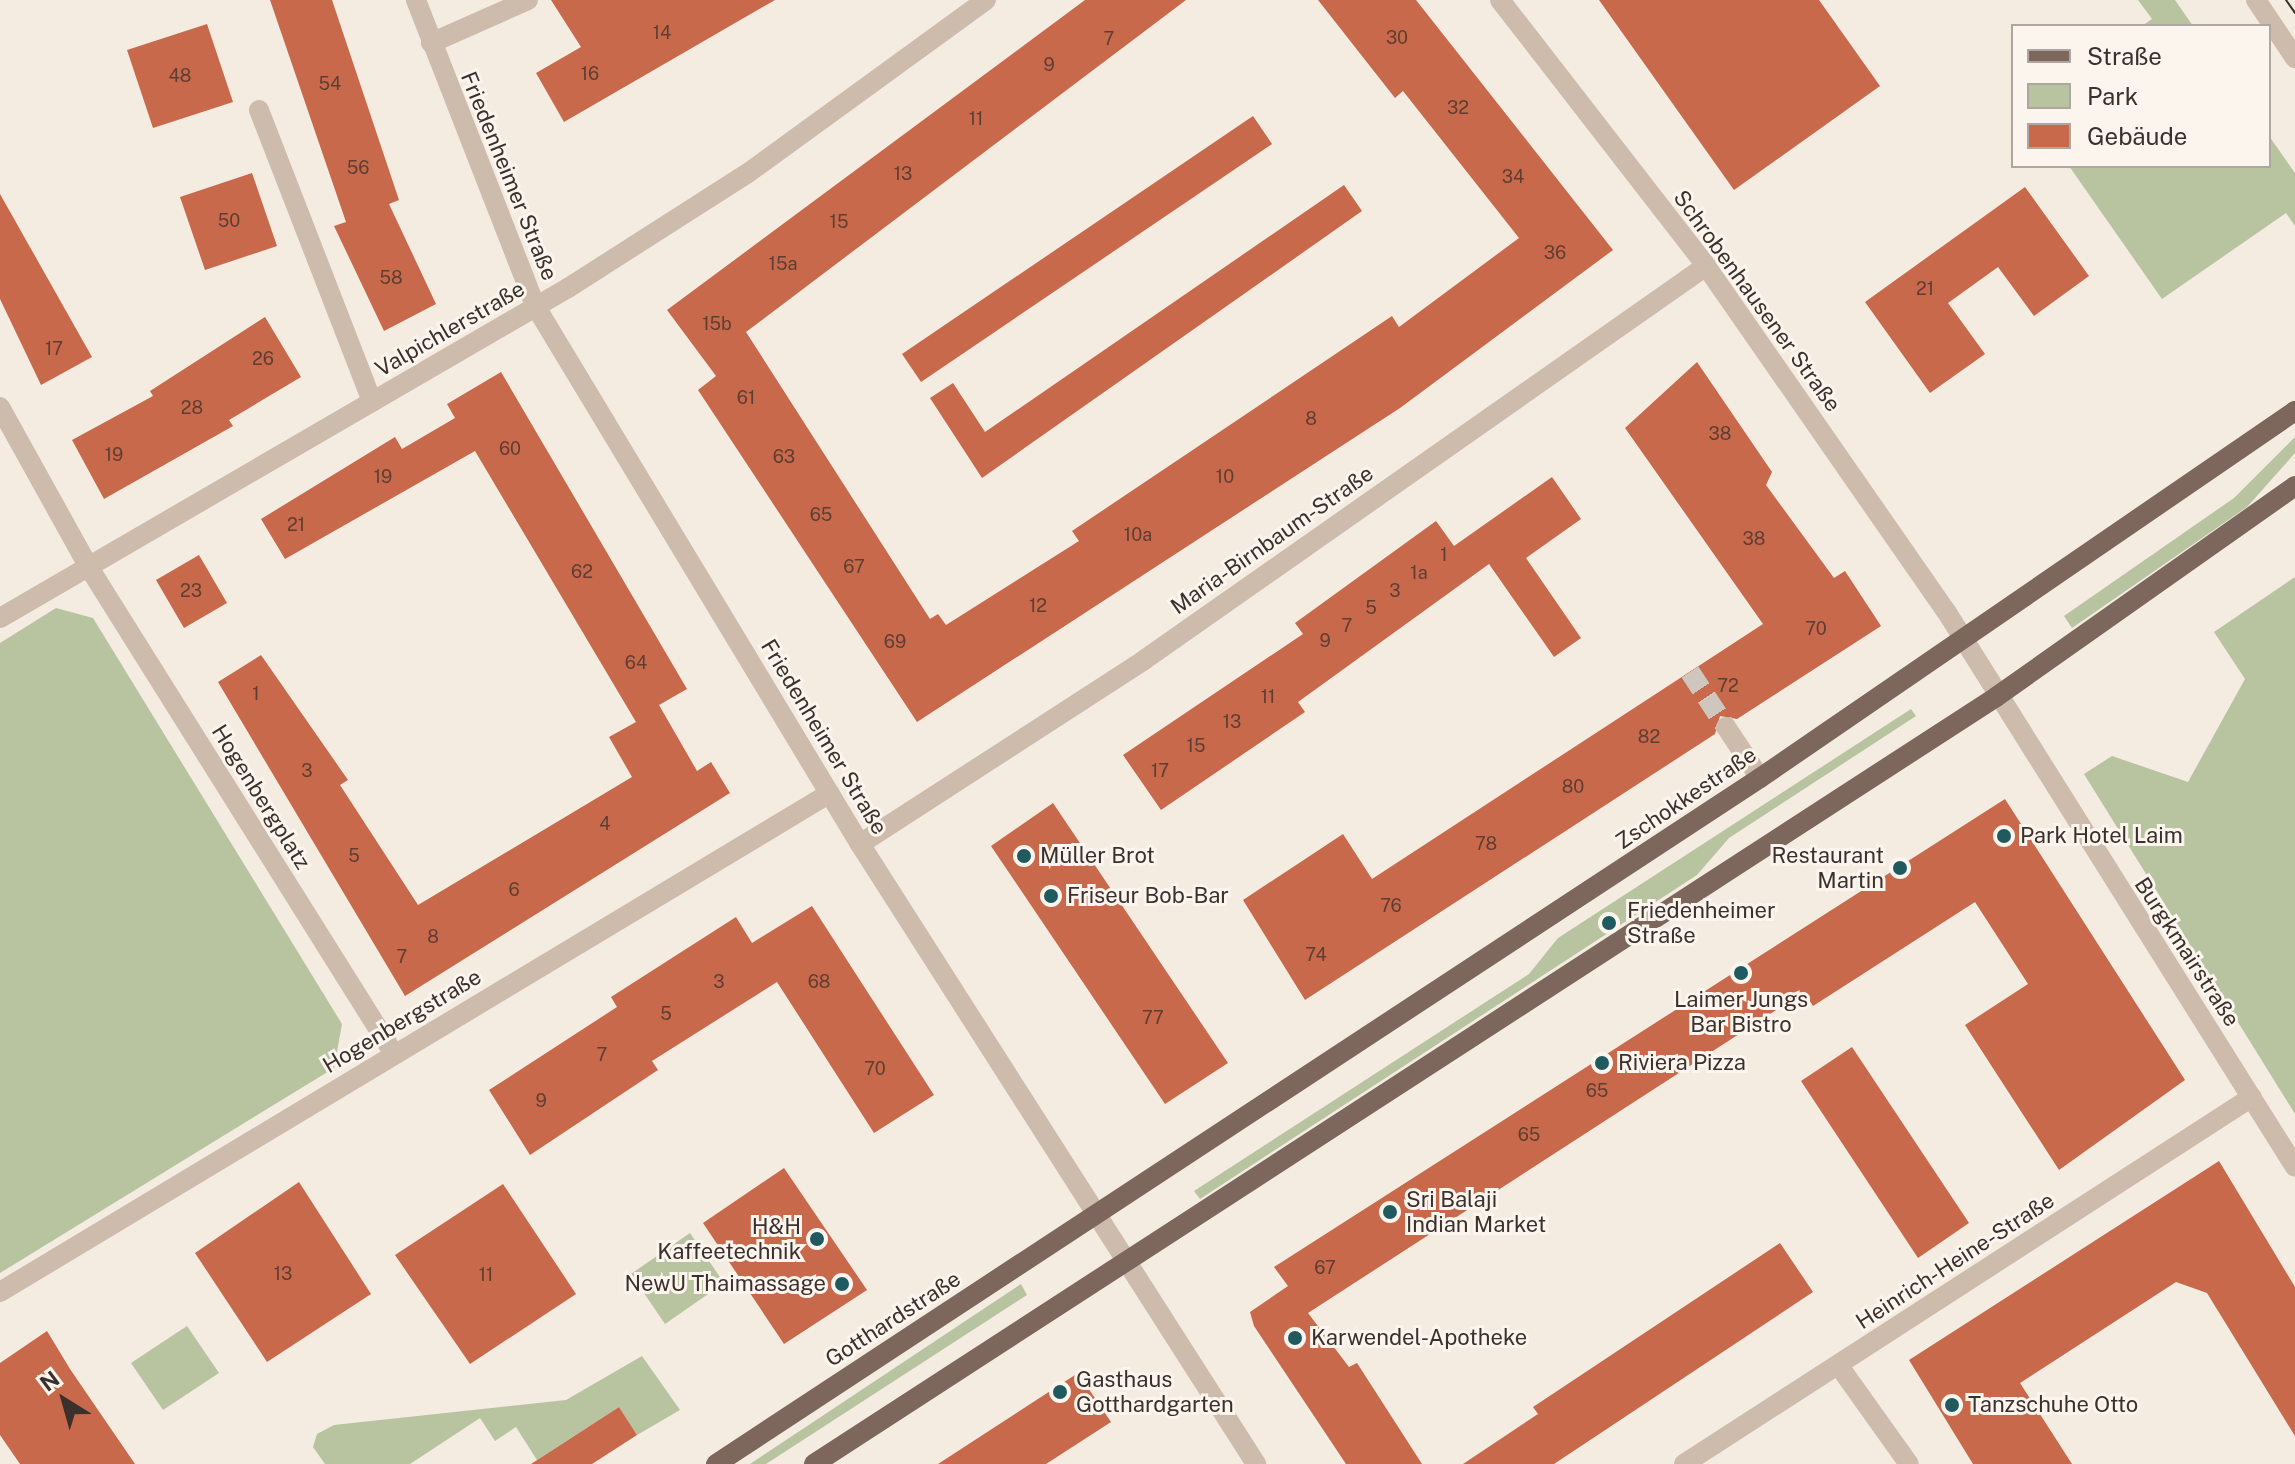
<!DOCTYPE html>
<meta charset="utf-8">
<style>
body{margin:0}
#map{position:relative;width:2295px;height:1464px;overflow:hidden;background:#f4ebe1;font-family:"Public Sans",sans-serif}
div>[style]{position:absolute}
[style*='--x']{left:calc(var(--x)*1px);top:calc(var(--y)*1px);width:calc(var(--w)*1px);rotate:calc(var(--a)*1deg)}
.green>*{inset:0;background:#b8c4a0}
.building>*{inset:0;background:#c8694b}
.minor-tunnel>*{height:20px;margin-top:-10px;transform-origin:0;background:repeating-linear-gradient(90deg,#cfc6bd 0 20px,transparent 0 30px)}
.minor>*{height:20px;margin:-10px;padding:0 10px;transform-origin:10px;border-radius:10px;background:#cdbbac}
.major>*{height:20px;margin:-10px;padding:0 10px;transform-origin:10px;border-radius:10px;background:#7d675c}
.tram>*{height:2px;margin:-1px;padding:0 1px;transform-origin:1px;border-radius:1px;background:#3b302b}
.dots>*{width:22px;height:22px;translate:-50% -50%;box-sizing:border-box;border:4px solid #fbf5ee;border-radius:50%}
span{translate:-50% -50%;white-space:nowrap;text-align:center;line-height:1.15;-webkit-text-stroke:6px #fbf5ee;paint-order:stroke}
.number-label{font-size:18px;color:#5e3e33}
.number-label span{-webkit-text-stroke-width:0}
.street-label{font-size:22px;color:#3b302b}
.poi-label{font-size:22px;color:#3b302b}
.left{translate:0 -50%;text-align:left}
.right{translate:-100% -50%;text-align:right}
.legend{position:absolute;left:2011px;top:24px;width:260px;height:144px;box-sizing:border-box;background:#fbf5ee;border:2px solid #aea6a0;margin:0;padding:10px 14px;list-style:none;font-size:24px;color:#3b302b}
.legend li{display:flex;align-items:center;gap:16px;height:40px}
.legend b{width:40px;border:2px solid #aea6a0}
.north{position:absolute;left:24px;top:1360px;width:80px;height:80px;-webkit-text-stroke:6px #fbf5ee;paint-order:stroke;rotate:323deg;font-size:22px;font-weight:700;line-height:32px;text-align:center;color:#3b302b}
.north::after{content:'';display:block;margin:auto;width:28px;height:36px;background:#3b302b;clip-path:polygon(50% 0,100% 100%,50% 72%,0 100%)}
</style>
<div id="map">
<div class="green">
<div style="clip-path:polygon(2138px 0,2175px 0,2193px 26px,2142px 26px,2152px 19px)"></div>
<div style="clip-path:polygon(2269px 136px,2295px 173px,2295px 226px,2286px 213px,2162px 299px,2069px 166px,2269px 166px)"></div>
<div style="clip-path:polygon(2295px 437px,2295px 453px,2247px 507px,2072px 628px,2064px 616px,2234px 498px)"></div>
<div style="clip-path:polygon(2295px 577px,2295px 1114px,2084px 774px,2112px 756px,2188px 782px,2245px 679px,2214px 632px)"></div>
<div style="clip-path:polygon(56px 608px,93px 618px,342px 1024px,334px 1068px,0 1273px,0 643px)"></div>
<div style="clip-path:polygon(1911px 709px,1916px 716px,1729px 838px,1697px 875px,1200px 1199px,1194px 1191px,1529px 974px,1558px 938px)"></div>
<div style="clip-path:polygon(690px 1233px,724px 1283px,665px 1324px,631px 1274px)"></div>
<div style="clip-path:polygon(1021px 1284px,1027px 1295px,766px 1464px,750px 1464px)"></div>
<div style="clip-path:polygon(187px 1326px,219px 1373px,163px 1410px,131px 1363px)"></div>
<div style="clip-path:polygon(642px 1356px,680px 1410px,637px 1435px,619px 1407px,537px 1460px,516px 1427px,495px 1441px,480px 1418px,410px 1464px,325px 1464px,313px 1447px,317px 1434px,334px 1425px,566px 1400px)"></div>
</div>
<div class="building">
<div style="clip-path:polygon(270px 0,332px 0,399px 200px,389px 204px,436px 304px,384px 331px,334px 226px,346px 222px)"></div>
<div style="clip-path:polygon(551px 0,775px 0,564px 122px,536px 73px,581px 47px)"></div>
<div style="clip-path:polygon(1085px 0,1186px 0,746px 332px,930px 619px,938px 614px,946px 625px,1079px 541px,1072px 531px,1392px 316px,1399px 327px,1519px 238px,1403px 91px,1395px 98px,1318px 0,1416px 0,1613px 250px,1400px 408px,917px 722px,698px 390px,716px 376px,667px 310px)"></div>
<div style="clip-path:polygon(1599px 0,1819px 0,1880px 86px,1734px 190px)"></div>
<div style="clip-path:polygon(207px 24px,233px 102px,153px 128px,127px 50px)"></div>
<div style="clip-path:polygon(1253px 116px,1272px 144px,921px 382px,902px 354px)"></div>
<div style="clip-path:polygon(252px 173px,277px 246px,205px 270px,180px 197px)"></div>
<div style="clip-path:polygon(1344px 185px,1362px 211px,982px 478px,930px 398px,953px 383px,985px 432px)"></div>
<div style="clip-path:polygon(2025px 187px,2089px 276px,2034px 316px,1998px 267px,1948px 303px,1985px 354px,1930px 393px,1865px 302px)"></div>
<div style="clip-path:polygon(0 194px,92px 357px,41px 385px,0 299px)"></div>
<div style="clip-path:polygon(265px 317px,301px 377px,229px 420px,233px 426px,104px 499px,72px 440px,153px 396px,150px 391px)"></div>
<div style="clip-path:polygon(1697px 362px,1772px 472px,1766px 485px,1834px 578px,1845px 571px,1881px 626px,1737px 719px,1720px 716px,1715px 734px,1305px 1000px,1243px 900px,1343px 834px,1372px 879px,1763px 624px,1625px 428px)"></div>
<div style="clip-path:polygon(501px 372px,687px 689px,659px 705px,697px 771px,711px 762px,730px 793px,405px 996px,218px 682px,261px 655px,348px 780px,340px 785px,418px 905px,632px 777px,609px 737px,636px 722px,475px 451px,285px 559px,261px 519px,395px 437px,402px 449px,455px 418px,447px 404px)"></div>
<div style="clip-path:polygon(1552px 477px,1581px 519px,1526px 558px,1581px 638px,1554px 657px,1489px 564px,1298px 702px,1305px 712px,1161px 810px,1123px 755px,1303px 634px,1295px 623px,1436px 521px,1454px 546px)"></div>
<div style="clip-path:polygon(199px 555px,227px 603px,184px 628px,156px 580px)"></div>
<div style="clip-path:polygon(2005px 799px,2185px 1080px,2059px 1170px,1965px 1025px,2028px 984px,1975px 902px,1813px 1006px,1804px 992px,1308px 1313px,1349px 1367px,1357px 1363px,1422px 1464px,1346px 1464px,1254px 1326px,1250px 1312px,1288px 1286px,1274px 1267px)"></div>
<div style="clip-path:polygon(1053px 803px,1228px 1063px,1165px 1104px,991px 846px)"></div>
<div style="clip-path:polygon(812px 906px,934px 1095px,874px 1133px,777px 982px,652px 1061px,658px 1070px,530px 1155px,489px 1090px,617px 1007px,611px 997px,736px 917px,752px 943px)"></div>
<div style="clip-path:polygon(1852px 1047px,1969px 1223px,1918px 1258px,1801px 1081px)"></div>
<div style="clip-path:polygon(2219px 1161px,2295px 1287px,2295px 1436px,2207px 1293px,2176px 1282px,2020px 1383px,2072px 1464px,1973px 1464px,1909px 1360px)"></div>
<div style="clip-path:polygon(784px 1168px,867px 1290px,784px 1344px,703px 1223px)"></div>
<div style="clip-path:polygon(299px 1182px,371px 1294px,267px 1362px,195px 1253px)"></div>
<div style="clip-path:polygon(503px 1184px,576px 1294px,470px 1364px,395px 1255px)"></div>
<div style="clip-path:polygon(1780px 1243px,1813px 1292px,1554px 1464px,1463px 1464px,1538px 1414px,1533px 1407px)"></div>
<div style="clip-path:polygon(47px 1331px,70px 1369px,135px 1464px,20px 1464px,0 1435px,0 1363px)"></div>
<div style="clip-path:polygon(1078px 1373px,1111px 1422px,1046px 1464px,938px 1464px)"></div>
<div style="clip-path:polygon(619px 1407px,637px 1435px,592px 1464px,531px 1464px)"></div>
</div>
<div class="minor-tunnel">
<div style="--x:1690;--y:672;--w:66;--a:56.8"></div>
</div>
<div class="minor">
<div style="--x:416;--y:0;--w:330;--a:68.7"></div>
<div style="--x:536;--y:307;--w:627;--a:58.9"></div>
<div style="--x:860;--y:844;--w:736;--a:57.43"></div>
<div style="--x:1500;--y:0;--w:336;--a:52.2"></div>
<div style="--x:1706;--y:266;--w:420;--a:55.2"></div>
<div style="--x:1946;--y:611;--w:656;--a:57.88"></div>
<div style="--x:2256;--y:0;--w:70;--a:56.1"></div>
<div style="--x:431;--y:43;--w:106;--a:-23.9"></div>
<div style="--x:259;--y:110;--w:313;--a:68.8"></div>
<div style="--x:0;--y:407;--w:182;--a:61"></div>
<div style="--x:88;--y:566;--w:576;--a:57.91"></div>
<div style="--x:0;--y:618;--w:657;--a:-30.16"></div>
<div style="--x:568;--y:288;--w:214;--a:-32.6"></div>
<div style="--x:748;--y:173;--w:294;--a:-36"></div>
<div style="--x:1726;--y:727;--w:61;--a:56.3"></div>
<div style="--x:860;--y:844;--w:338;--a:-32.9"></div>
<div style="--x:1144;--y:660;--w:686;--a:-35.03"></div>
<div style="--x:0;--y:1292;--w:968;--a:-31.01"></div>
<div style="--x:1839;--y:1366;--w:120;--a:54.5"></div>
<div style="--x:1684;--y:1464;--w:676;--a:-32.87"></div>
</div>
<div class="major">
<div style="--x:716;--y:1464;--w:1249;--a:-33.31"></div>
<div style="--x:1760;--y:778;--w:649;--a:-34.45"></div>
<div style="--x:814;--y:1464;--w:1409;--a:-32.98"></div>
<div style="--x:1996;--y:697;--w:366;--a:-35.2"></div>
</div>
<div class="tram">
<div style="--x:2286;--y:0;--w:16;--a:55"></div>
</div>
<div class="dots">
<div style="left:2004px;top:836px;background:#1f5a5e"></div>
<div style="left:1024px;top:856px;background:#1f5a5e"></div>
<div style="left:1900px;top:868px;background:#1f5a5e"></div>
<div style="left:1051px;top:896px;background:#1f5a5e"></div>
<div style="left:1609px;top:923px;background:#1f5a5e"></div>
<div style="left:1741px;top:973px;background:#1f5a5e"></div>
<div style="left:1602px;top:1063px;background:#1f5a5e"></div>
<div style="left:1390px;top:1212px;background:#1f5a5e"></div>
<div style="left:817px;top:1239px;background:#1f5a5e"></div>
<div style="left:842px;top:1284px;background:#1f5a5e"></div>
<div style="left:1295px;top:1338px;background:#1f5a5e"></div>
<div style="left:1060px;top:1392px;background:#1f5a5e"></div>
<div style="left:1952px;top:1405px;background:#1f5a5e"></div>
</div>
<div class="number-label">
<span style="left:662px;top:33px">14</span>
<span style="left:1397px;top:38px">30</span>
<span style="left:1109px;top:39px">7</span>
<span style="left:1049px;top:65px">9</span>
<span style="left:590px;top:74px">16</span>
<span style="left:180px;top:76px">48</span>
<span style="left:330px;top:84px">54</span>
<span style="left:1458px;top:108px">32</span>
<span style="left:976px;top:119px">11</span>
<span style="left:358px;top:168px">56</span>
<span style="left:903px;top:174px">13</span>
<span style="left:1513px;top:177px">34</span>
<span style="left:229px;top:221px">50</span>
<span style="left:839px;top:222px">15</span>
<span style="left:1555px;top:253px">36</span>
<span style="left:783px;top:264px">15a</span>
<span style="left:391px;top:278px">58</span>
<span style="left:1925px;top:289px">21</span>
<span style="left:717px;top:324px">15b</span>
<span style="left:54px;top:349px">17</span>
<span style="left:263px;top:359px">26</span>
<span style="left:746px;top:398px">61</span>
<span style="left:192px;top:408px">28</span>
<span style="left:1311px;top:419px">8</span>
<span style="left:1720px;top:434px">38</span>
<span style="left:510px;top:449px">60</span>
<span style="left:114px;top:455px">19</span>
<span style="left:784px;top:457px">63</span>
<span style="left:383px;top:477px">19</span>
<span style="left:1225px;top:477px">10</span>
<span style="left:821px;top:515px">65</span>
<span style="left:296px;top:525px">21</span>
<span style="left:1138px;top:535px">10a</span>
<span style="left:1754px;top:539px">38</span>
<span style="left:1444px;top:555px">1</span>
<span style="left:854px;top:567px">67</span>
<span style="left:582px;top:572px">62</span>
<span style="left:1419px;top:573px">1a</span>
<span style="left:191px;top:591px">23</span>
<span style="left:1395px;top:591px">3</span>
<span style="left:1038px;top:606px">12</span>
<span style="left:1371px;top:608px">5</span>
<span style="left:1347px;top:626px">7</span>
<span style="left:1816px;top:629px">70</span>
<span style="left:1325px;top:641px">9</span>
<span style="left:895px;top:642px">69</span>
<span style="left:636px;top:663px">64</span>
<span style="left:1728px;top:686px">72</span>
<span style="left:256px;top:694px">1</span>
<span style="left:1268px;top:697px">11</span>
<span style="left:1232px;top:722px">13</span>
<span style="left:1649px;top:737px">82</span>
<span style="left:1196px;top:746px">15</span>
<span style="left:307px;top:771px">3</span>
<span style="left:1160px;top:771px">17</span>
<span style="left:1573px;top:787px">80</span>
<span style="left:605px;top:824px">4</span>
<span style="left:1486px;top:844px">78</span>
<span style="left:354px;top:856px">5</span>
<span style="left:514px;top:890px">6</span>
<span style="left:1391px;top:906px">76</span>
<span style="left:433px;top:937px">8</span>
<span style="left:1316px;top:955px">74</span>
<span style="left:402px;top:957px">7</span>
<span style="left:719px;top:982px">3</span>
<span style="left:819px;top:982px">68</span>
<span style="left:666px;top:1014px">5</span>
<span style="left:1153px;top:1018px">77</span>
<span style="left:602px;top:1055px">7</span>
<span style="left:875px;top:1069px">70</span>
<span style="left:1597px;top:1091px">65</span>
<span style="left:541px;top:1101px">9</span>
<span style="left:1529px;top:1135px">65</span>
<span style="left:1325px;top:1268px">67</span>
<span style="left:283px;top:1274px">13</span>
<span style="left:486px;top:1275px">11</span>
</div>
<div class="street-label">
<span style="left:509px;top:176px;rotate:68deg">Friedenheimer Straße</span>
<span style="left:1757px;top:301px;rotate:54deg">Schrobenhausener Straße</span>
<span style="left:450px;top:329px;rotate:-30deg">Valpichlerstraße</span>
<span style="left:1272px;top:540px;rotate:-35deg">Maria-Birnbaum-Straße</span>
<span style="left:824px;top:737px;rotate:59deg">Friedenheimer Straße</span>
<span style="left:261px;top:797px;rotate:58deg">Hogenbergplatz</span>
<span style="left:1686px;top:798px;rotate:-34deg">Zschokkestraße</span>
<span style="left:2187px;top:952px;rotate:57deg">Burgkmairstraße</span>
<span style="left:402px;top:1021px;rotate:-31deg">Hogenbergstraße</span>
<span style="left:1955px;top:1261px;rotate:-33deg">Heinrich-Heine-Straße</span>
<span style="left:893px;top:1319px;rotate:-33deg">Gotthardstraße</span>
</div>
<div class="poi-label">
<span class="left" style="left:2020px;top:836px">Park Hotel Laim</span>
<span class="right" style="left:1884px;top:868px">Restaurant<br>Martin</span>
<span class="left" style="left:1040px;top:856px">Müller Brot</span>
<span class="left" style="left:1067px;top:896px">Friseur Bob-Bar</span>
<span class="left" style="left:1627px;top:923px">Friedenheimer<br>Straße</span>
<span style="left:1741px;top:1012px">Laimer Jungs<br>Bar Bistro</span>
<span class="left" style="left:1618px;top:1063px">Riviera Pizza</span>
<span class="left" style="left:1406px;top:1212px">Sri Balaji<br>Indian Market</span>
<span class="right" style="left:801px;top:1239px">H&amp;H<br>Kaffeetechnik</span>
<span class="right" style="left:826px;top:1284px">NewU Thaimassage</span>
<span class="left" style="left:1311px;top:1338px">Karwendel-Apotheke</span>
<span class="left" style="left:1076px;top:1392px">Gasthaus<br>Gotthardgarten</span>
<span class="left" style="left:1968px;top:1405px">Tanzschuhe Otto</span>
</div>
<ul class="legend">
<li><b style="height:10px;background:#7d675c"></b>Straße</li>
<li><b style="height:22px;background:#b8c4a0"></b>Park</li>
<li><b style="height:22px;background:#c8694b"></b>Gebäude</li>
</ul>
<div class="north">N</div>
</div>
